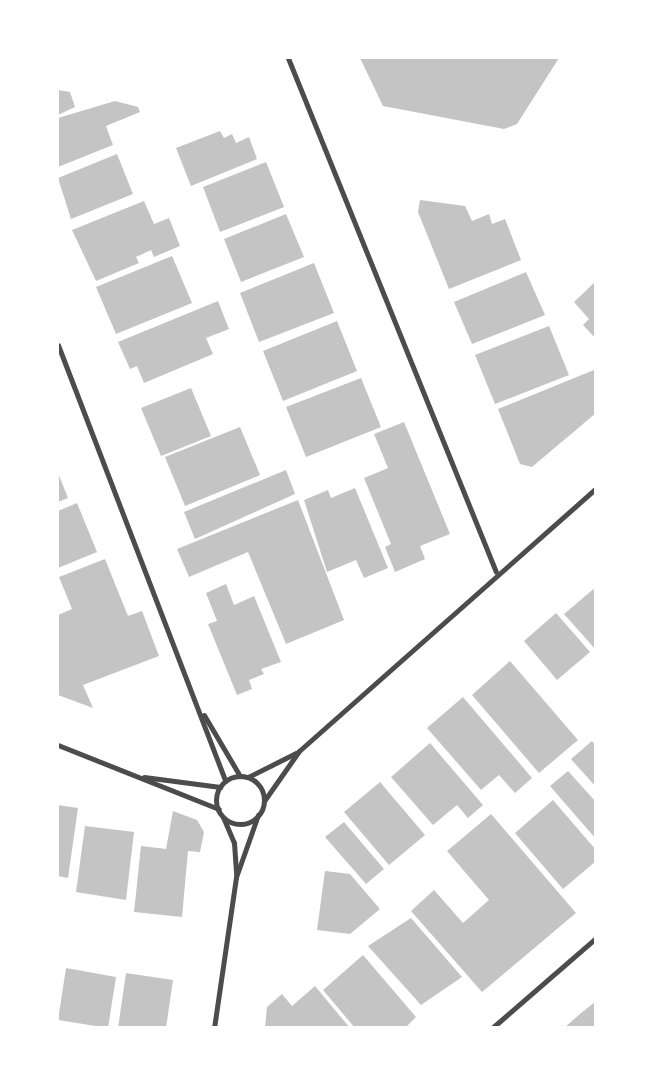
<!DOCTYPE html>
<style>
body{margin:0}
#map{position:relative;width:653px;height:1085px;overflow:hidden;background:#fff;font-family:Roboto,sans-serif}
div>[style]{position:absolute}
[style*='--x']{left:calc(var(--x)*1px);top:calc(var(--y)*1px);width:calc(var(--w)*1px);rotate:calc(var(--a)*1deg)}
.building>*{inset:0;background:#c4c4c4}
.minor>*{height:5px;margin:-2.5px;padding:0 2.5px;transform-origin:2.5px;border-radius:2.5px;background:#4c4c4c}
.minor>.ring{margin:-2.5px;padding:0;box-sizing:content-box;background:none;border:5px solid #4c4c4c;border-radius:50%}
span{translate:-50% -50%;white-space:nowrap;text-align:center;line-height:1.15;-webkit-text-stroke:4px #fff;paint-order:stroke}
.frame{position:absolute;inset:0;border:59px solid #fff;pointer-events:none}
</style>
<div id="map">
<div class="building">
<div style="clip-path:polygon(360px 58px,559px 58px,517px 124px,504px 129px,383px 106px)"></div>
<div style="clip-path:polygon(58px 90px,70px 92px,75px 107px,58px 115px)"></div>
<div style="clip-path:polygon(115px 101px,138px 107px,140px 112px,106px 126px,113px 145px,58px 167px,58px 118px)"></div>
<div style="clip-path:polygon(220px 131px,224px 138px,232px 134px,236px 143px,249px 137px,257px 159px,191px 186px,176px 148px)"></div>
<div style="clip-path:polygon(117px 154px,133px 194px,71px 219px,58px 178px)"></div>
<div style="clip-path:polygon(266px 162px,284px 207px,220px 232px,203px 187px)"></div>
<div style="clip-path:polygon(420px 200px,465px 206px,472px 221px,489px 214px,492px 224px,505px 219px,521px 260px,449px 289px,418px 212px)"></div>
<div style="clip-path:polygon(144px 201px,154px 224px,169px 218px,180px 246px,154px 257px,151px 250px,136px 257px,139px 263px,96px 281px,72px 230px)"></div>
<div style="clip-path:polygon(286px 214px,304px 257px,241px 282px,224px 239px)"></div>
<div style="clip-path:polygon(172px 256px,192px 303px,116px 334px,96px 287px)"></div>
<div style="clip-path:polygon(314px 263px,334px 313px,259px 342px,240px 293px)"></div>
<div style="clip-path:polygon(526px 272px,545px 315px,472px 344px,454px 302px)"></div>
<div style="clip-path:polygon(596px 281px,596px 339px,583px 325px,589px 319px,574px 302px)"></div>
<div style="clip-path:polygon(218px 301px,229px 329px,206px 338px,213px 354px,144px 383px,137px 366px,130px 369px,118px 342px)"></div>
<div style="clip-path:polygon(337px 321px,357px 371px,283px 401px,263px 351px)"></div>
<div style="clip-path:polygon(549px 326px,569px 375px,495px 404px,475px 355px)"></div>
<div style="clip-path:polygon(594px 370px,596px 413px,532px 467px,520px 464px,498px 409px)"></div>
<div style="clip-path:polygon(361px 378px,381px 427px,306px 457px,286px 407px)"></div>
<div style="clip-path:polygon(191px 388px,211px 436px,161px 456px,141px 408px)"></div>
<div style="clip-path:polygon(404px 422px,450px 534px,420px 546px,425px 559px,395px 572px,385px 547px,391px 544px,364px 478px,388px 468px,374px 434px)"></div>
<div style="clip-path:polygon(240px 427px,260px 475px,185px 506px,165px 457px)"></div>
<div style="clip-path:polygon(286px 470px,295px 494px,195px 539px,184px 512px)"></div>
<div style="clip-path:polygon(58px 473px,68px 498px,58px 502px)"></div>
<div style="clip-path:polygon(355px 488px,388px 568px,364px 578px,356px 560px,327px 572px,304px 500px,328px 490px,331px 498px)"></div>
<div style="clip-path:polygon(298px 500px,344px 620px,286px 644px,248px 552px,189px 577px,177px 549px)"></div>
<div style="clip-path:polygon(77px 503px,97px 552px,58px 568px,58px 511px)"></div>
<div style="clip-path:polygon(105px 559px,128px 616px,142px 611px,159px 656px,83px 685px,93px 708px,58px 695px,58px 615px,72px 609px,59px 577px)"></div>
<div style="clip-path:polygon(226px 584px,234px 605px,254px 596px,281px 662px,261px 669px,264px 674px,249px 680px,252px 689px,237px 695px,208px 624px,217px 621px,206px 593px)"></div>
<div style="clip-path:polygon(596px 587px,596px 650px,564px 614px)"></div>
<div style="clip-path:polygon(556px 613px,590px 652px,557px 680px,524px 641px)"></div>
<div style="clip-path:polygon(510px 661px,578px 740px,539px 773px,472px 695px)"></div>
<div style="clip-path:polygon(463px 697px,532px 778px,515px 793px,499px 775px,481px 790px,427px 728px)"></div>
<div style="clip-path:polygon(592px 741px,596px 746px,596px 787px,571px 759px)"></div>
<div style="clip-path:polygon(430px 743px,483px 805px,468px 818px,457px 805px,433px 825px,391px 777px)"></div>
<div style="clip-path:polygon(568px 771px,596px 802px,596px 839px,550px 786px)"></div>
<div style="clip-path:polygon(380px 782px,425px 835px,389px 865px,344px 812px)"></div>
<div style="clip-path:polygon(553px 800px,596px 850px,596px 861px,563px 889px,515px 833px)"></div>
<div style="clip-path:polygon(58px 805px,78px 808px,68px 878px,58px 876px)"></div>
<div style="clip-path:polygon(173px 811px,197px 820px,204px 832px,200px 852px,188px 851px,182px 917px,134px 912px,141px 846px,166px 849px)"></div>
<div style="clip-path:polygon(491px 814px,576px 913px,482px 992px,411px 911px,434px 890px,463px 923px,489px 900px,447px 851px)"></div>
<div style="clip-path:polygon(344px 822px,384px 869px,366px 884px,325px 837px)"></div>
<div style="clip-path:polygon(85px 826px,134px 832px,126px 900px,76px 892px)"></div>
<div style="clip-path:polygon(325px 871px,350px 874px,380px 909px,350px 934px,317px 930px)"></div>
<div style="clip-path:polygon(411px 918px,462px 977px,421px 1005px,368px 946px)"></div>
<div style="clip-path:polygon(363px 955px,416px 1017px,405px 1028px,355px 1028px,323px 990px)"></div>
<div style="clip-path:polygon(66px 968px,116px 977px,108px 1028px,58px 1020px)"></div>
<div style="clip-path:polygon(126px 973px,173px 980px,166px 1028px,118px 1028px)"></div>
<div style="clip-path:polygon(315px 986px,350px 1028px,265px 1028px,267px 1007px,282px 994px,292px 1006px)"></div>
<div style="clip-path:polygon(596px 1001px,596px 1028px,564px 1028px,580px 1014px)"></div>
</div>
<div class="minor">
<div style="--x:288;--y:58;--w:554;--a:67.97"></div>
<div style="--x:58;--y:345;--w:467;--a:69"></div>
<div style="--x:204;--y:715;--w:71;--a:59.5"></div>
<div style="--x:58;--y:745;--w:173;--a:21.7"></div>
<div class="ring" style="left:216px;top:776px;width:43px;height:43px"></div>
<div style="--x:144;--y:777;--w:77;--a:7.5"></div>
<div style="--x:248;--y:777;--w:54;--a:-26.6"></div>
<div style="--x:264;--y:801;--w:61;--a:-55"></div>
<div style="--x:299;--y:751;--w:397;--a:-41.5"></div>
<div style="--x:223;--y:817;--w:28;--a:67"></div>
<div style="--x:234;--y:843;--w:31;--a:86"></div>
<div style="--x:214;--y:1028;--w:153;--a:-81.7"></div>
<div style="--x:236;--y:877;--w:66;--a:-70.5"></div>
<div style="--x:492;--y:1028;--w:138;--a:-40.9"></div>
</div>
<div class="frame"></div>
</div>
